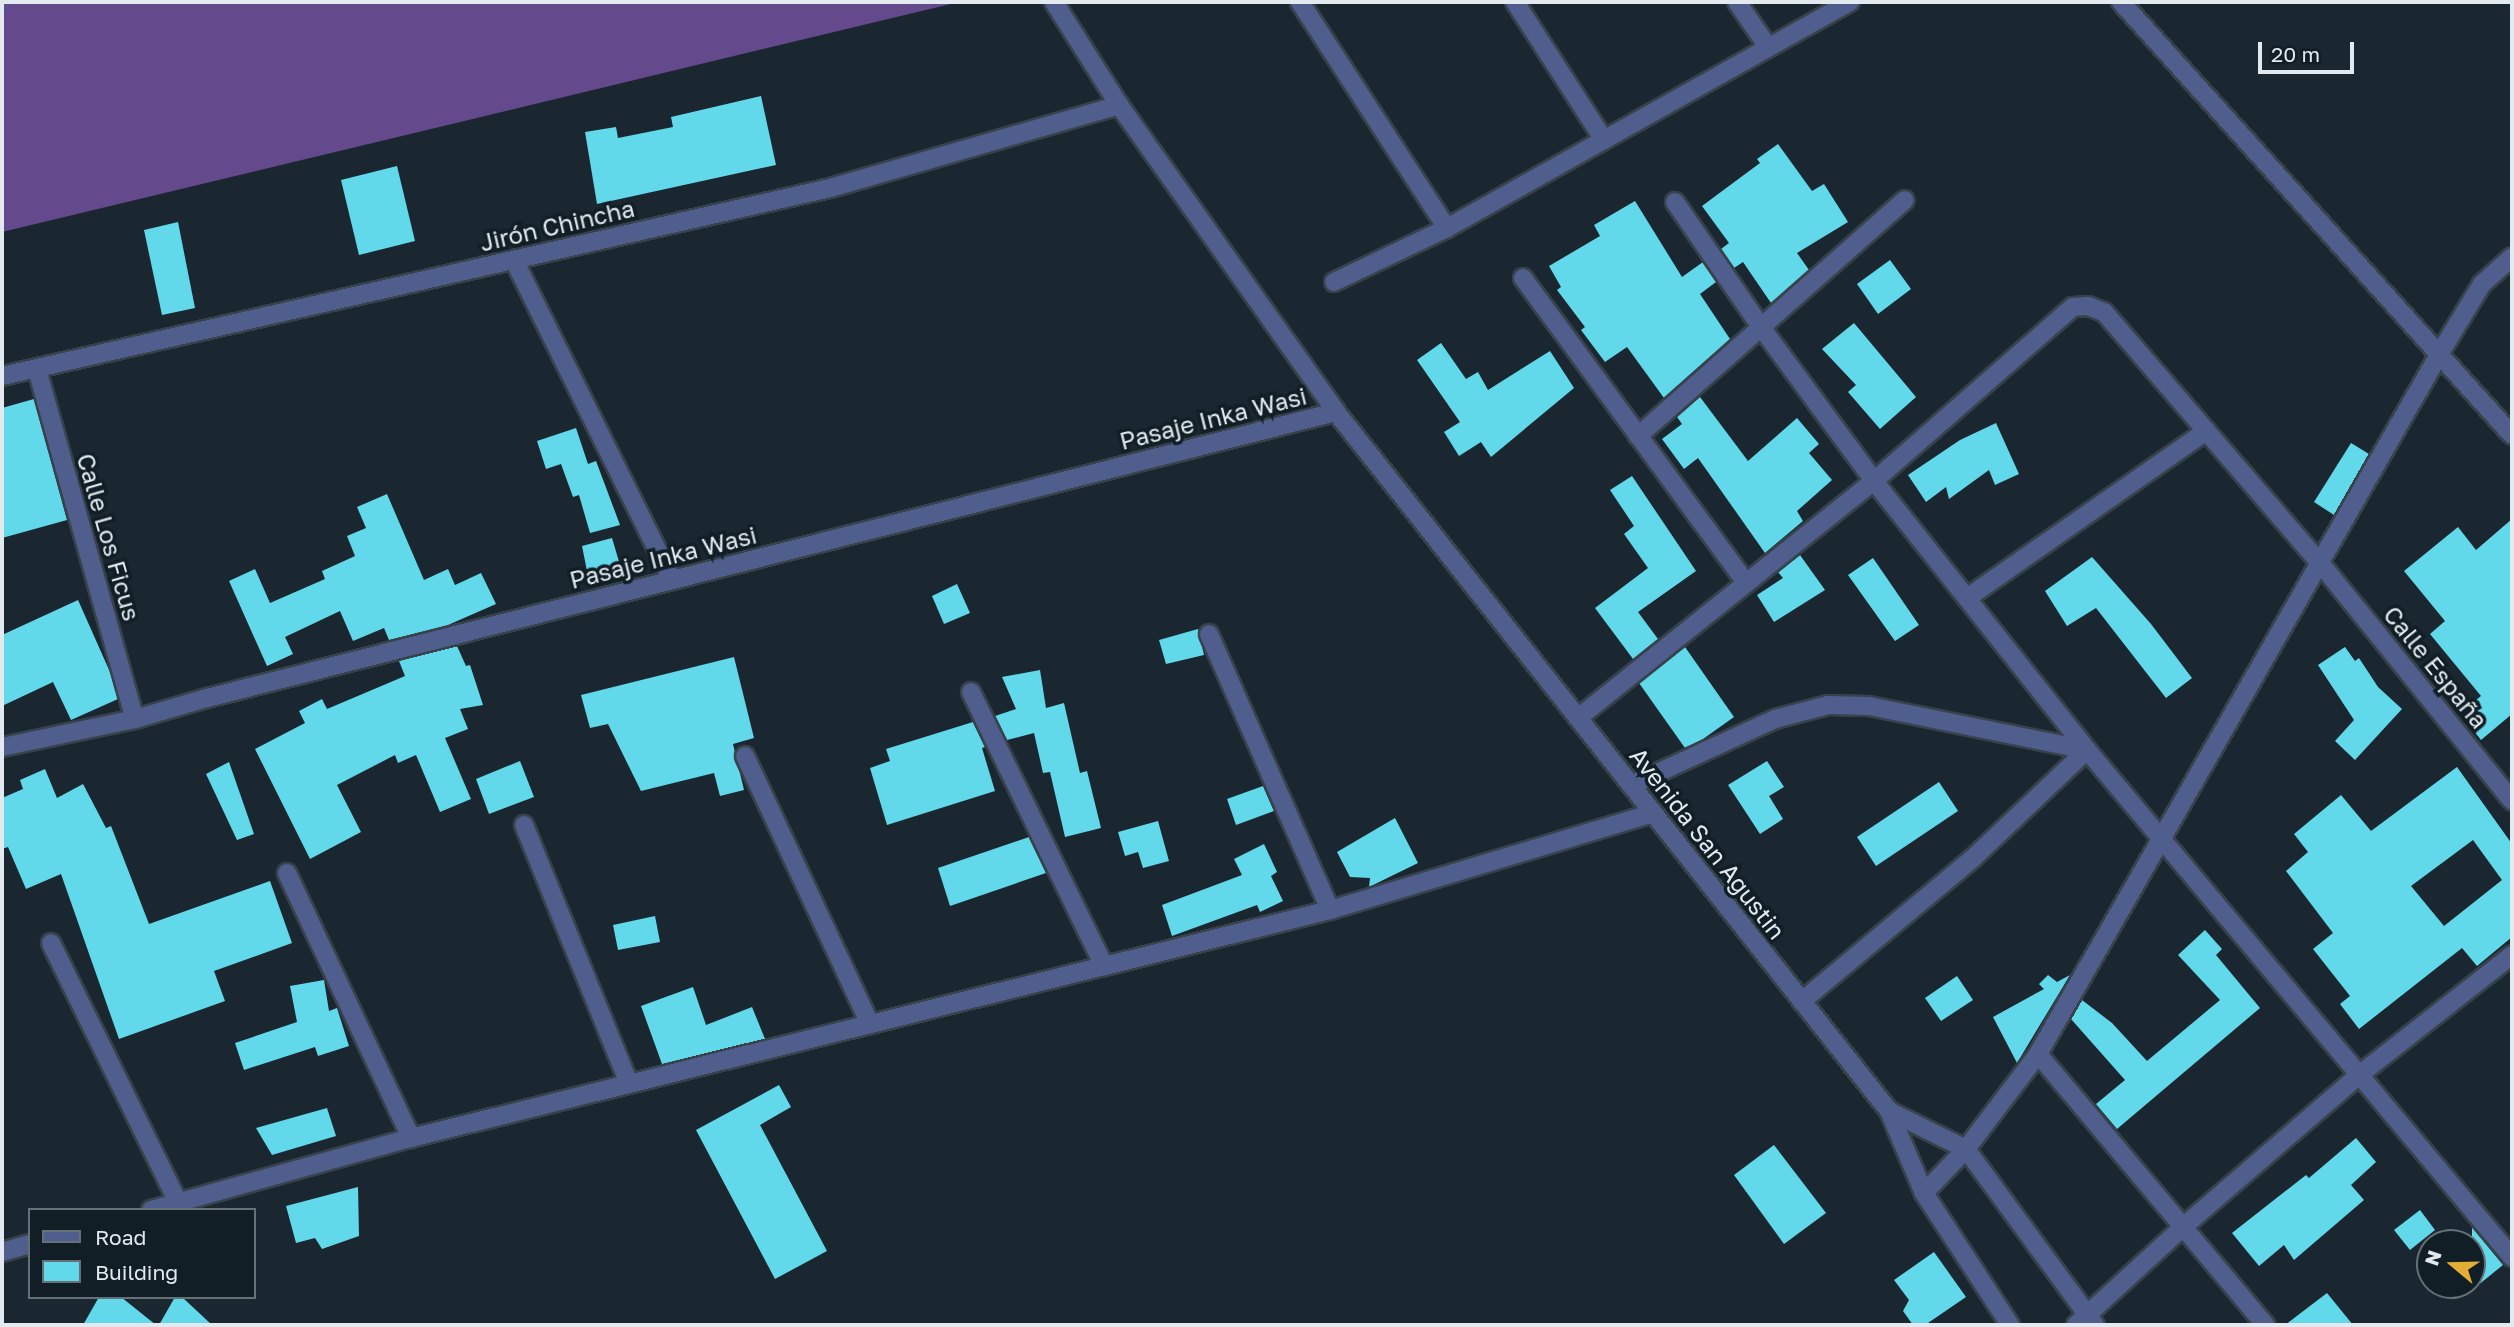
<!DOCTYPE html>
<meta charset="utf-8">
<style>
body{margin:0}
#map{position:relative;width:2514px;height:1327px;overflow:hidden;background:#1b2730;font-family:"Golos Text",sans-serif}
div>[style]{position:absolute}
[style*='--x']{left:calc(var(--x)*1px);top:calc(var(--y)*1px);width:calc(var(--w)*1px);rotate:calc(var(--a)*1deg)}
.forest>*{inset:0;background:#65498d}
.building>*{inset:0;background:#61d9ea}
.roads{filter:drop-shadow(2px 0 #37424b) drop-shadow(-2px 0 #37424b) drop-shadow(0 2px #37424b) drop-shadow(0 -2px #37424b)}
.minor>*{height:18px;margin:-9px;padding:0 9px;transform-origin:9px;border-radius:9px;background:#4f5e8c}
span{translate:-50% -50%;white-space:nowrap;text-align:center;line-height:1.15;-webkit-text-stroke:7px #111e26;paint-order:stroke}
.street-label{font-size:24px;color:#e2eaf0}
.frame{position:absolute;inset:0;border:4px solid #e2eaf0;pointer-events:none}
.legend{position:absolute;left:28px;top:1208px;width:228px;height:91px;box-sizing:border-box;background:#111e26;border:2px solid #657077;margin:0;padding:9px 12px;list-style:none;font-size:21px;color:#e2eaf0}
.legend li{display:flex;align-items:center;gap:14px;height:35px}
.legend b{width:35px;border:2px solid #657077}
.north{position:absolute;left:2416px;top:1229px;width:70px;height:70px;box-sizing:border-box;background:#111e26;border:2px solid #657077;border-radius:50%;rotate:289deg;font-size:19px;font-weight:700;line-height:28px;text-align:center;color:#e2eaf0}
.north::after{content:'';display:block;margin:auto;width:24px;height:32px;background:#e3ae35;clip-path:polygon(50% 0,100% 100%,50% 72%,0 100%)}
.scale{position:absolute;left:2258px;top:42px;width:96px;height:32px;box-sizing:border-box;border:4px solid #e2eaf0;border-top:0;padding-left:9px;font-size:21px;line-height:24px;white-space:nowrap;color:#e2eaf0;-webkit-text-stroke:5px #111e26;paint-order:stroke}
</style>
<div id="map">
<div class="forest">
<div style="clip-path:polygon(2px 2px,959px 2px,2px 232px)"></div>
</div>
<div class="building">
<div style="clip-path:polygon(761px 96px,776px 165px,597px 204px,585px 132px,616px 127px,618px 138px,673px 127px,671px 117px)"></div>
<div style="clip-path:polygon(1778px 144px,1812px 191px,1824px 184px,1848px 222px,1797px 253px,1809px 270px,1771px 303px,1743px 262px,1734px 268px,1721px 249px,1729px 243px,1702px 206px,1760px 163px,1757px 159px)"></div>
<div style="clip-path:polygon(397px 166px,415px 241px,359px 255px,341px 180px)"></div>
<div style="clip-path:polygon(1635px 201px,1682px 277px,1703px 262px,1716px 282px,1700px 294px,1730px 339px,1664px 398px,1627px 347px,1605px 362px,1581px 330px,1585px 327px,1557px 290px,1561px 287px,1549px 266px,1600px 236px,1594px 225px)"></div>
<div style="clip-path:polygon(178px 222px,195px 308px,162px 315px,144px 230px)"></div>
<div style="clip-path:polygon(1890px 260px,1911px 289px,1878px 314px,1857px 284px)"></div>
<div style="clip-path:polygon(1854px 323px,1916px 397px,1880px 429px,1848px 392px,1856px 385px,1822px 349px)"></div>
<div style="clip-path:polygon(1441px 343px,1466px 379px,1478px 372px,1488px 390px,1550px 351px,1574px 388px,1491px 457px,1481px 442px,1459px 456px,1444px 432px,1460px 422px,1417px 360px)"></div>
<div style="clip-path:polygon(1700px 397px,1748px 461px,1797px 418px,1819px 444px,1809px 453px,1832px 480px,1797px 511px,1803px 521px,1765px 553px,1698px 458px,1684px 469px,1662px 439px,1682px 424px,1677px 417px)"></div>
<div style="clip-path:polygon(34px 399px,67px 520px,2px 538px,2px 408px)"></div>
<div style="clip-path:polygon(1996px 423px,2019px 474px,1995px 485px,1989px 470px,1949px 499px,1946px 487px,1926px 502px,1908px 475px,1960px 440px)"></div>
<div style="clip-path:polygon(576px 428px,588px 464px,596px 461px,620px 525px,590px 533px,579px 495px,573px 497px,561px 464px,546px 469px,537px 441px)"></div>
<div style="clip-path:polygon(2351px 443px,2369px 454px,2334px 515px,2314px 502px)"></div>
<div style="clip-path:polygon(1632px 476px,1696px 571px,1638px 612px,1658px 639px,1633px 659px,1595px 608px,1648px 568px,1624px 534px,1634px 526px,1610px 490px)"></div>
<div style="clip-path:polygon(387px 494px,424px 580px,448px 569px,455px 585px,481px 573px,496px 604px,448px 625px,389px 640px,384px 628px,353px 641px,340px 611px,285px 637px,293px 654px,267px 666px,229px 581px,255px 569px,270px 603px,325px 579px,322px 571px,355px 556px,347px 536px,366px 528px,357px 507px)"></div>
<div style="clip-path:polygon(2512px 519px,2512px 714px,2481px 740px,2460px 713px,2481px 696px,2430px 634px,2445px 621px,2404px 571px,2458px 527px,2476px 550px)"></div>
<div style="clip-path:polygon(612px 538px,620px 565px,587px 571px,582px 546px)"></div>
<div style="clip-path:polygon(1800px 555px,1825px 590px,1774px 622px,1757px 595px,1783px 578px,1778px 572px)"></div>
<div style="clip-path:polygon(2092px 557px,2151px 624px,2192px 678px,2166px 698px,2096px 608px,2067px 626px,2045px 591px)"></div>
<div style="clip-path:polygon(1873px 558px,1919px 625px,1895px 641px,1848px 575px)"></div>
<div style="clip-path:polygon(957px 584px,970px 613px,944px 624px,932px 596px)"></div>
<div style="clip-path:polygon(78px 600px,110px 672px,118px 699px,71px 720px,53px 682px,2px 706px,2px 635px)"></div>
<div style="clip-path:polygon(1198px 629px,1204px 655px,1166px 664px,1159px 640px)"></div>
<div style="clip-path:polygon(457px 646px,466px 666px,470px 665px,483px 705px,460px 709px,468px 729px,445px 738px,471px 799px,440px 812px,416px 755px,398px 763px,395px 755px,337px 785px,361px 832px,310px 859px,255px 749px,305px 723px,299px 711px,322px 699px,327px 709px,405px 676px,399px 661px)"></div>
<div style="clip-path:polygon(1685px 647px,1734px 717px,1703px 739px,1685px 748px,1639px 683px)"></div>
<div style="clip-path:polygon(2345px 647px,2355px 661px,2359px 658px,2378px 687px,2402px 709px,2355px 760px,2335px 741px,2354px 720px,2318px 665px)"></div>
<div style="clip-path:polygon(734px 657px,754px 738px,733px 744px,744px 790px,720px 796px,714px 773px,641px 791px,608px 724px,590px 728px,581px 695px)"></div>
<div style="clip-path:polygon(1040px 670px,1046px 708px,1064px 703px,1080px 773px,1087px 771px,1101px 828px,1065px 837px,1050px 772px,1043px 773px,1034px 733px,1007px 740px,995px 716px,1016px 709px,1002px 677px)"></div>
<div style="clip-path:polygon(973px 722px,985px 747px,982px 748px,995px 791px,887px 825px,870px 768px,890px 761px,886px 749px)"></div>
<div style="clip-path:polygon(520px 761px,534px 797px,489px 814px,476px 779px)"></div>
<div style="clip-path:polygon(1767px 761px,1784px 787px,1769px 796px,1783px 819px,1760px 834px,1728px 785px)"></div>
<div style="clip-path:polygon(229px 762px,254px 834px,237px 840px,206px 774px)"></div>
<div style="clip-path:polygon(evenodd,2457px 767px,2512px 844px,2512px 937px,2477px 966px,2462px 948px,2359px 1029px,2340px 1004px,2350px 996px,2313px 949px,2333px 933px,2286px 871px,2308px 852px,2294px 834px,2341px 795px,2371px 831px,2457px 767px,2473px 840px,2502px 880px,2444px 926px,2411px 886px,2473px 840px)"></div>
<div style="clip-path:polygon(45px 769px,57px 798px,83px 784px,106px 828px,111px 826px,149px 924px,270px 881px,292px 943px,214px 971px,225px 1001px,119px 1039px,61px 874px,26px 889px,8px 847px,2px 849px,2px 798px,23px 789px,20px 780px)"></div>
<div style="clip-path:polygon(1939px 782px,1958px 811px,1876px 866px,1857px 837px)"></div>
<div style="clip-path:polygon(1263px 786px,1274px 811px,1236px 825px,1227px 799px)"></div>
<div style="clip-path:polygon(1395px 818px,1418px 863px,1369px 887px,1370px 878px,1350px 877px,1337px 852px)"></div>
<div style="clip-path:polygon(1158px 821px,1169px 861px,1143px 868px,1138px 852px,1125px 856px,1118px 832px)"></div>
<div style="clip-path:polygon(1029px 837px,1046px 873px,950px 906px,938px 868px)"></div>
<div style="clip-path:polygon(1264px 844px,1277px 872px,1271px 876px,1283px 901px,1260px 912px,1257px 905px,1172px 936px,1162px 905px,1242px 875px,1234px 859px)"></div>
<div style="clip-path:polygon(655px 916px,660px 942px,618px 950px,613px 925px)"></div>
<div style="clip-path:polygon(2205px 930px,2222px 949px,2216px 955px,2260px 1008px,2117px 1129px,2096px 1104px,2125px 1080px,2071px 1019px,2082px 1000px,2112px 1023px,2147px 1061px,2220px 1000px,2178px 955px)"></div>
<div style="clip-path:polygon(2048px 975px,2057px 982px,2070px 975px,2017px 1063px,1993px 1017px,2044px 989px,2039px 984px)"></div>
<div style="clip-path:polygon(1957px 976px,1973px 1000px,1941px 1021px,1925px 998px)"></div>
<div style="clip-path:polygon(324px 980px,329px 1011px,337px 1008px,349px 1046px,318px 1056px,315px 1047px,244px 1070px,235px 1043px,297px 1022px,290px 986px)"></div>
<div style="clip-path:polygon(693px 987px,706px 1025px,752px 1007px,765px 1039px,662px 1064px,641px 1006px)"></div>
<div style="clip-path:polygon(779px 1085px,791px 1107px,760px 1125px,827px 1251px,775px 1279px,696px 1130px)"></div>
<div style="clip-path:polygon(327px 1108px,336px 1136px,272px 1155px,256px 1128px)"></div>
<div style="clip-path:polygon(2356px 1138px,2376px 1162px,2351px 1185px,2364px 1200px,2294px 1260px,2284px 1245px,2259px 1266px,2232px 1233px,2306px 1175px,2309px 1178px)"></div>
<div style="clip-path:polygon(1774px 1145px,1826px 1213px,1784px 1244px,1734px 1175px)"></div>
<div style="clip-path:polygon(358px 1187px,359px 1236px,322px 1249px,315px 1238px,296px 1243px,286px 1206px)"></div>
<div style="clip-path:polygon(2420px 1210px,2435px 1230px,2410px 1250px,2394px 1230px)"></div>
<div style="clip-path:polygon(2472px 1227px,2503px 1265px,2472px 1290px)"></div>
<div style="clip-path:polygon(1934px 1252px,1966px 1297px,1925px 1325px,1913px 1325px,1903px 1311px,1909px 1300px,1894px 1280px)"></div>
<div style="clip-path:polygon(2327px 1293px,2353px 1325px,2285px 1325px)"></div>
<div style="clip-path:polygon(99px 1297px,121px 1297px,156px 1325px,83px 1325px)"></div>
<div style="clip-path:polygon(175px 1297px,182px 1297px,212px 1325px,159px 1325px)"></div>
</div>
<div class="roads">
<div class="minor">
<div style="--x:1054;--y:2;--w:122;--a:57.7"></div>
<div style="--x:1119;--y:105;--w:376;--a:54.7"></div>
<div style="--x:1336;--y:412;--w:891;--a:51.65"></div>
<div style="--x:1889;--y:1111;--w:89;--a:66.9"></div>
<div style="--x:1924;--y:1193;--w:158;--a:56.9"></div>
<div style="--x:1300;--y:2;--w:270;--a:57"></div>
<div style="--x:1515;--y:2;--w:164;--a:57.2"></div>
<div style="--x:1737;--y:2;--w:55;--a:55.4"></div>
<div style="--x:2121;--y:2;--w:583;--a:47.92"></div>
<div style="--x:1675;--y:202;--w:152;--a:55.5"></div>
<div style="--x:1761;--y:327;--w:191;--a:53.7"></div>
<div style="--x:1874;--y:481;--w:343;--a:51.6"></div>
<div style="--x:2087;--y:750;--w:662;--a:50.03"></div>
<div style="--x:514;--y:260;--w:357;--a:63.7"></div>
<div style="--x:1523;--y:278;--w:378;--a:53.8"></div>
<div style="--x:1334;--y:282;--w:125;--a:-25.5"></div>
<div style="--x:1447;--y:228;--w:462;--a:-29.3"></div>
<div style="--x:37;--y:369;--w:363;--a:74.4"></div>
<div style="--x:2;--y:376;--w:849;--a:-12.79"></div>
<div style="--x:830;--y:188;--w:301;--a:-16"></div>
<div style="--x:1638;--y:436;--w:356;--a:-41.5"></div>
<div style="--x:1967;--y:598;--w:292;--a:-34.9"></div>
<div style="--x:1209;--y:634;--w:301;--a:66.3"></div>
<div style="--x:971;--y:692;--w:305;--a:64.1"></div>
<div style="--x:1578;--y:718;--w:379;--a:-38.7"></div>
<div style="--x:1874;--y:481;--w:264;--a:-41.2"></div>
<div style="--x:2073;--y:307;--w:15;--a:-4"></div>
<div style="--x:2088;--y:306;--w:17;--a:21"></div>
<div style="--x:2104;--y:312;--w:333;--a:49.3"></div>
<div style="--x:2321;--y:564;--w:304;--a:51.1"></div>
<div style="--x:2;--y:747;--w:136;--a:-11.9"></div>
<div style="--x:135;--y:719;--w:75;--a:-16.3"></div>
<div style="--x:207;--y:698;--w:1165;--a:-14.22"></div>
<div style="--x:745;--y:756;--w:296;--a:65"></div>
<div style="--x:1631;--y:785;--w:158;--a:-24.6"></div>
<div style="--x:1775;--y:719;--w:55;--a:-14.8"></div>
<div style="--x:1828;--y:705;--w:41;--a:1.4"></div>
<div style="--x:1869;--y:706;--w:222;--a:11.4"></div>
<div style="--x:2087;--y:750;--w:158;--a:136.5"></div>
<div style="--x:1972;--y:859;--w:222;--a:140.1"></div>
<div style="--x:524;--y:825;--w:279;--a:67.9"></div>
<div style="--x:287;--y:873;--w:293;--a:64.9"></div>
<div style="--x:51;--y:943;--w:288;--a:63.9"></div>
<div style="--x:2038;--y:1054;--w:354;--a:50"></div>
<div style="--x:1889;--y:1111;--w:86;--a:26.3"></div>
<div style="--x:1966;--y:1149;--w:218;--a:53.8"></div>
<div style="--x:1924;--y:1193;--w:61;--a:-46.3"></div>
<div style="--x:1966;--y:1149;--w:119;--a:-52.8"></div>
<div style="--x:2038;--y:1054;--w:808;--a:-60.17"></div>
<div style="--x:2440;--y:353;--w:81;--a:-58.7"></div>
<div style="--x:2482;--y:284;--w:40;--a:-42"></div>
<div style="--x:151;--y:1210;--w:270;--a:-15.5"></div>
<div style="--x:411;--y:1138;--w:947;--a:-13.93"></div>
<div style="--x:1330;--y:910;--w:337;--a:-16.7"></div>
<div style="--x:2;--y:1252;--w:29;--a:-16"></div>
<div style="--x:2076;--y:1325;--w:145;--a:-42.5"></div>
<div style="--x:2183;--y:1227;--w:233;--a:-40.8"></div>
<div style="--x:2359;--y:1075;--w:194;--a:-38.1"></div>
</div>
</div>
<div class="street-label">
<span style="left:557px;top:225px;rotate:-13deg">Jirón Chincha</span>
<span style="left:1213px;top:418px;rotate:-14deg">Pasaje Inka Wasi</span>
<span style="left:109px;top:537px;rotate:74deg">Calle Los Ficus</span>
<span style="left:663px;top:557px;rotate:-14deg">Pasaje Inka Wasi</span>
<span style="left:2436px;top:667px;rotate:51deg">Calle España</span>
<span style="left:1708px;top:843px;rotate:52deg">Avenida San Agustin</span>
</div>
<div class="frame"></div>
<ul class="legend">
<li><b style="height:9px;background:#4f5e8c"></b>Road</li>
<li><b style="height:19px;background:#61d9ea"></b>Building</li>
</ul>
<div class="north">N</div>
<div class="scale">20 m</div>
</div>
